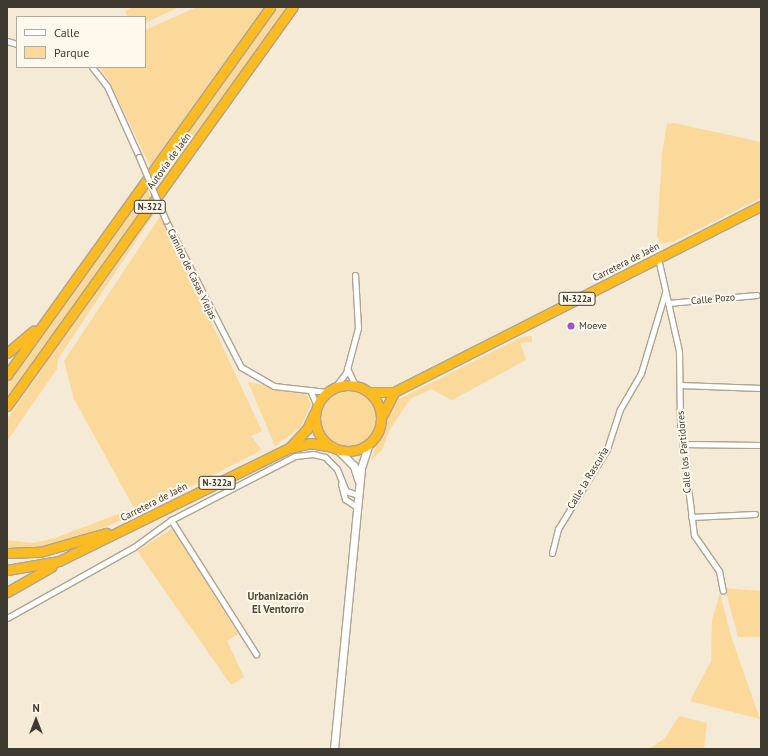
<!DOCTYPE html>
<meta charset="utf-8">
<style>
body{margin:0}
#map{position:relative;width:768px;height:756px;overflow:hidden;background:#f5ead6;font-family:"PT Sans",sans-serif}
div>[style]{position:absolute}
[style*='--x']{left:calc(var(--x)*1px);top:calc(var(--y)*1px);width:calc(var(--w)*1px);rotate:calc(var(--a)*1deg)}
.green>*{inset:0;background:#fbd99b}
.round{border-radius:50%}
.roads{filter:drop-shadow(1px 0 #aea491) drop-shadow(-1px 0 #aea491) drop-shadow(0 1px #aea491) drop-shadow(0 -1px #aea491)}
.street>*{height:5px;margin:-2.5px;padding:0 2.5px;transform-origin:2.5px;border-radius:2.5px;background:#fff}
.secondary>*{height:7px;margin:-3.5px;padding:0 3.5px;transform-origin:3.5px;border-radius:3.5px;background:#fff}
.highway>*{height:9px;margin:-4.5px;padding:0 4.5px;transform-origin:4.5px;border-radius:4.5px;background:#fcbc21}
.highway>.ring{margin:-4.5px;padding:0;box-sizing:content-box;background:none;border:9px solid #fcbc21;border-radius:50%}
.bridges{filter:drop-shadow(1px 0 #aea491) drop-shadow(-1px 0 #aea491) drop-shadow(0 1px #aea491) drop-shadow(0 -1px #aea491)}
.street-bridge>*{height:5px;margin:-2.5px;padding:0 2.5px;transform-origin:2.5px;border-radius:2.5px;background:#fff}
.dots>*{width:11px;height:11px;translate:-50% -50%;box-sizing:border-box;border:2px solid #fff8ec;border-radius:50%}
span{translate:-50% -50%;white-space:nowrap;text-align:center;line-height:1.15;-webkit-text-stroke:4px #fff8ec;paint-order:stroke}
.shield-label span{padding:1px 3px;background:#fff8ec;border:1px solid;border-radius:3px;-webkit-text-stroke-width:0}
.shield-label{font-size:9px;color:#3e3931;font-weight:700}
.street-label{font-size:10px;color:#3e3931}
.poi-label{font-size:10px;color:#3e3931}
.left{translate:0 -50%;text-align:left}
.neighbourhood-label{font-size:11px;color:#524938;font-weight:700}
.frame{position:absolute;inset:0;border:8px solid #3e3931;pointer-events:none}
.legend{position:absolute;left:16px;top:16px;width:130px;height:52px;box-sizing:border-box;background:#fff8ec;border:1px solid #b2aca1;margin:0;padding:5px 7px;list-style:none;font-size:12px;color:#3e3931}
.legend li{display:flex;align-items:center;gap:8px;height:20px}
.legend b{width:20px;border:1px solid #b2aca1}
.north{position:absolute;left:16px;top:700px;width:40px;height:40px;-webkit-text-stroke:3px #fff8ec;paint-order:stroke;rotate:0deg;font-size:11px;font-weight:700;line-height:16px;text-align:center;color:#3e3931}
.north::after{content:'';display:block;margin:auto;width:14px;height:18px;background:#3e3931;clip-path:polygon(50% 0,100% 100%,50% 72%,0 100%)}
</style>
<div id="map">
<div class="green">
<div style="clip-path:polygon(133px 7px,179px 7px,145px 23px,145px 17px,128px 17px,125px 11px)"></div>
<div style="clip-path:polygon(197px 7px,264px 7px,150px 166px,108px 79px,99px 67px,145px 67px,145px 30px)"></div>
<div style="clip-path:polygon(276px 7px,288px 7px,158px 188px,153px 178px)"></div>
<div style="clip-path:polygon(674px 123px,761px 142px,761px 198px,673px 242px,661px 243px,657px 236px,662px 153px,667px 124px)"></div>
<div style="clip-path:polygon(147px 188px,151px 199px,7px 401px,7px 383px)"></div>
<div style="clip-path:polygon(155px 208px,156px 211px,58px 359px,57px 369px,7px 441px,7px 419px)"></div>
<div style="clip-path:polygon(161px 215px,262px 431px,251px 436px,262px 450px,137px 514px,80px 537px,36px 548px,7px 547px,7px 540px,33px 543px,55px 538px,134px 508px,74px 399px,64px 361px)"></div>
<div style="clip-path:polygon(532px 336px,532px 342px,520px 343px,526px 360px,452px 400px,431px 389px,410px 399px,389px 431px,382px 450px,371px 460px,387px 413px,399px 399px,522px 337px)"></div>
<div style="clip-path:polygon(248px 382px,306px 393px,311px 404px,301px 427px,275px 446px)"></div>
<div class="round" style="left:319px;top:389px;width:58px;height:58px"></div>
<div style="clip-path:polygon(173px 528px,238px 634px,227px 641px,244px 677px,231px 685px,137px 551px)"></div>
<div style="clip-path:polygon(725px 588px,761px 591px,761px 637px,738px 637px)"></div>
<div style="clip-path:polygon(720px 593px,731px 636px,760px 719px,690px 701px,711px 661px,712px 620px)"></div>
<div style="clip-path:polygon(679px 716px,707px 723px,704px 749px,649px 749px,665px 738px)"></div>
</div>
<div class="roads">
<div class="street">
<div style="--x:7;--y:41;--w:10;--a:17"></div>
<div style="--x:92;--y:67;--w:24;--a:52"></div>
<div style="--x:107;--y:86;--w:78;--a:65.7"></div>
<div style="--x:166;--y:221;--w:164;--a:62.8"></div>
<div style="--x:241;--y:367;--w:38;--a:30"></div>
<div style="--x:274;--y:386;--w:53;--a:6.5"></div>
<div style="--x:658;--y:258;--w:95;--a:77.3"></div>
<div style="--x:679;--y:351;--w:72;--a:89.2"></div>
<div style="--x:680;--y:423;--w:113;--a:82.9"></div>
<div style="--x:694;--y:535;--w:44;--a:55.2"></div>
<div style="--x:719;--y:571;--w:20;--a:79"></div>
<div style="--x:668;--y:303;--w:89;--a:-5.1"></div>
<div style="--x:347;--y:368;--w:19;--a:65"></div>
<div style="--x:680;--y:385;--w:81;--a:2.1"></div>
<div style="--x:335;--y:387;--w:18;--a:-52"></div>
<div style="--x:346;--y:373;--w:47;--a:-75.1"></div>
<div style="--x:358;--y:328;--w:53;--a:-93.2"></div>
<div style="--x:310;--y:390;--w:17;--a:66"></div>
<div style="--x:682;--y:444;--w:78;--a:0.7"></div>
<div style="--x:341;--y:484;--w:16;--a:75"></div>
<div style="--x:345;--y:499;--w:14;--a:34"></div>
<div style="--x:691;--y:517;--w:64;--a:-2.7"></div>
<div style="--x:171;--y:520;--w:159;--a:57.6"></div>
<div style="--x:552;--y:553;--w:25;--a:-76"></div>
<div style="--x:558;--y:529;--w:94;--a:-58.5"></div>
<div style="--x:607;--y:449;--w:40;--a:-72"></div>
<div style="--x:619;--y:411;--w:44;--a:-59.9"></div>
<div style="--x:641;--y:373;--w:84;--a:-73.3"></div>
<div style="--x:7;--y:618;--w:145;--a:-29.2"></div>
<div style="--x:134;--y:547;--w:46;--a:-36.1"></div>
<div style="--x:171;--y:520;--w:140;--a:-27.3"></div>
<div style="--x:295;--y:456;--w:18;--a:-6"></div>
<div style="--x:313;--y:454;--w:12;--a:14"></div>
<div style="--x:325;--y:457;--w:17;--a:45"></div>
<div style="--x:337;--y:469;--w:24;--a:68"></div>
<div style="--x:346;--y:491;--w:13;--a:18"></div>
</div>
<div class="secondary">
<div style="--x:337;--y:449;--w:24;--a:45"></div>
<div style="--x:354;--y:466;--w:14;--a:73"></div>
<div style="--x:334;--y:749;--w:282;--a:-84.5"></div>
<div style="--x:361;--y:468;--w:26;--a:-72"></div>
</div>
<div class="highway">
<div style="--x:7;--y:353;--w:35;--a:-40"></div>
<div style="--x:7;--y:375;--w:452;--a:-54.4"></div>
<div class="ring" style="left:315px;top:385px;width:57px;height:57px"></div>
<div style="--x:369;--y:392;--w:25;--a:0"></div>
<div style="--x:394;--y:392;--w:411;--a:-26.9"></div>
<div style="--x:7;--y:406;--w:491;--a:-54.4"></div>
<div style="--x:382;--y:416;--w:27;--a:-63"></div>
<div style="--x:290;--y:447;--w:25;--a:-47"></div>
<div style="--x:307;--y:429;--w:17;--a:-65"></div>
<div style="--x:7;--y:553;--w:33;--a:-2"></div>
<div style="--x:40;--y:552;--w:69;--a:-16.1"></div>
<div style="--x:7;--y:570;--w:53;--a:-9.8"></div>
<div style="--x:59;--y:561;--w:256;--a:-26.2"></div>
<div style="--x:289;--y:448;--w:22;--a:-13"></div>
<div style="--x:310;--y:443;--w:22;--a:10"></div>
<div style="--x:7;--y:592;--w:51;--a:-29.6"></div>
</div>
</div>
<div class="bridges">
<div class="street-bridge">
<div style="--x:139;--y:157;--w:69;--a:67.1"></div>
</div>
</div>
<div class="dots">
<div style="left:571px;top:326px;background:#a254c5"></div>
</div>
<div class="shield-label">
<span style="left:150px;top:207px">N-322</span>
<span style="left:577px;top:299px">N-322a</span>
<span style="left:217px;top:483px">N-322a</span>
</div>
<div class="street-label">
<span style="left:169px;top:161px;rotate:-54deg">Autovía de Jaén</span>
<span style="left:626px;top:262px;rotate:-27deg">Carretera de Jaén</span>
<span style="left:192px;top:274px;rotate:64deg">Camino de Casas Viejas</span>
<span style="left:713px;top:299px;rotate:-5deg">Calle Pozo</span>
<span style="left:684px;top:452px;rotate:-95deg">Calle los Partidores</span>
<span style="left:588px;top:478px;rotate:-59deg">Calle la Rascuña</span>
<span style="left:154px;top:502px;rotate:-27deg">Carretera de Jaén</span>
</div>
<div class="poi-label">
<span class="left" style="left:579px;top:326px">Moeve</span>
</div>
<div class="neighbourhood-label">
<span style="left:278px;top:603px">Urbanización<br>El Ventorro</span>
</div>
<div class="frame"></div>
<ul class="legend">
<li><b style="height:5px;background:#fff"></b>Calle</li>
<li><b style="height:11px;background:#fbd99b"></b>Parque</li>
</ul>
<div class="north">N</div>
</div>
